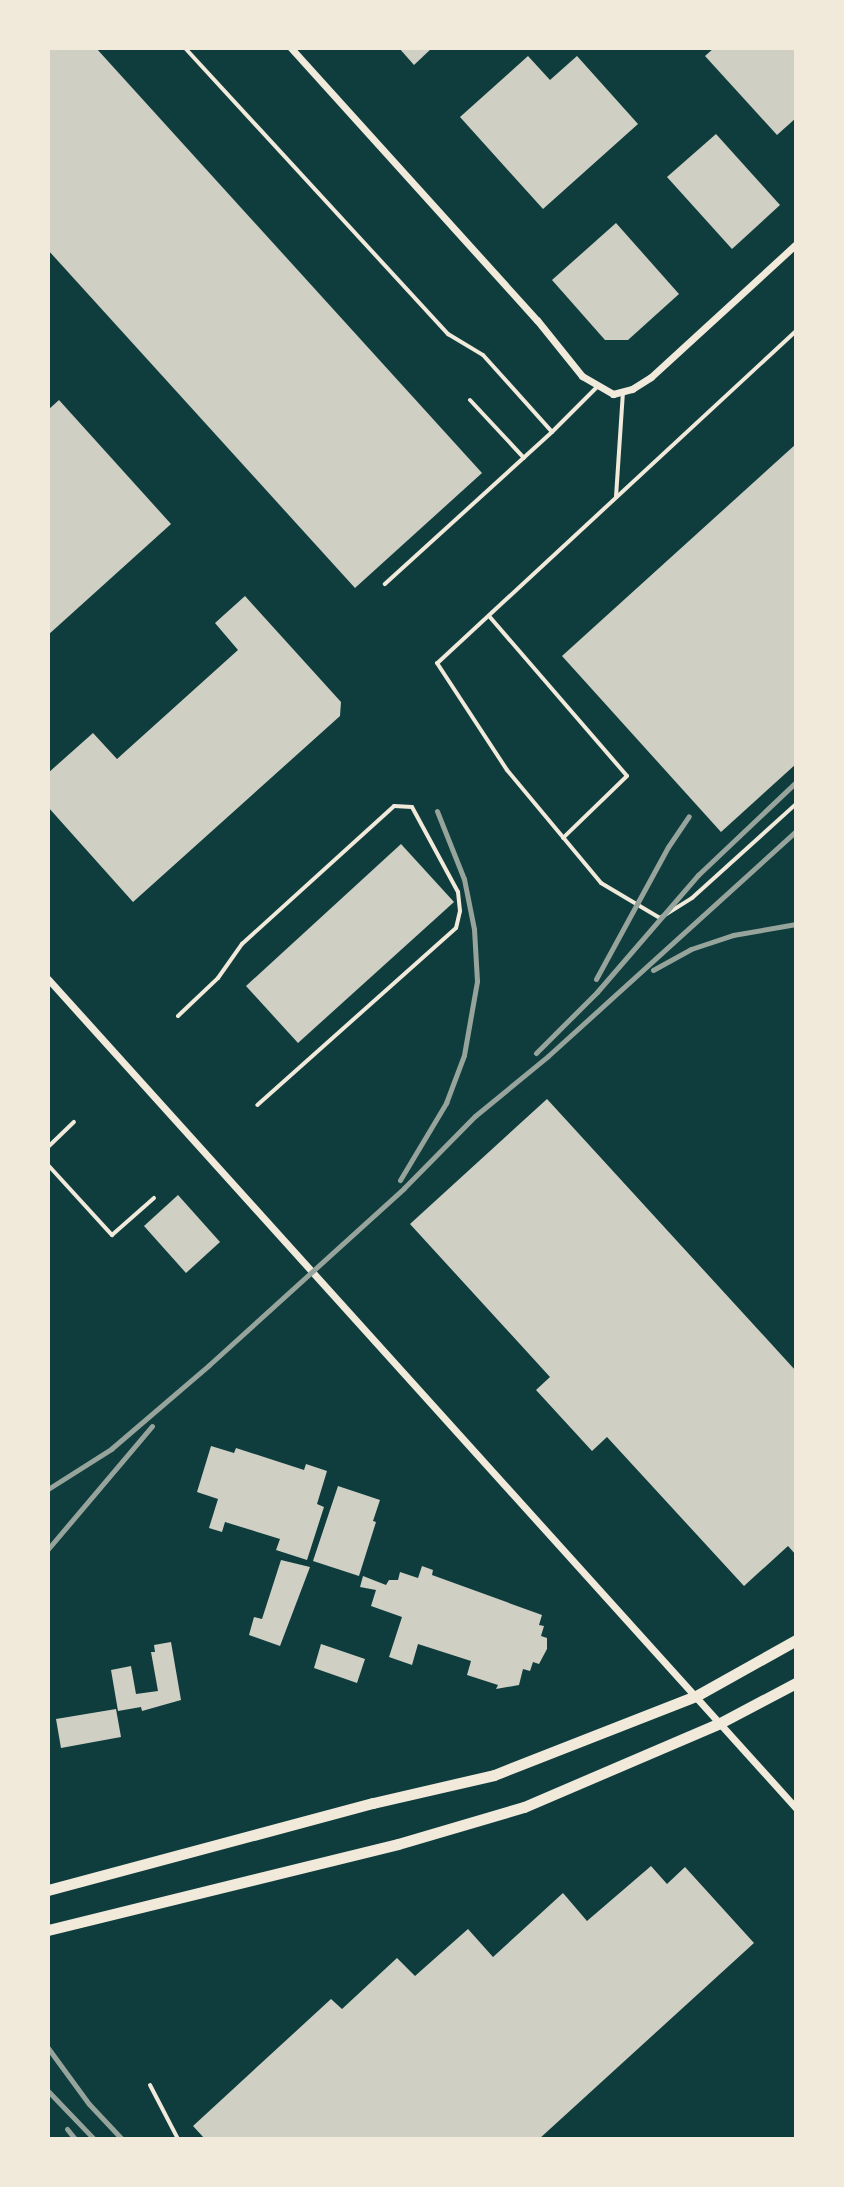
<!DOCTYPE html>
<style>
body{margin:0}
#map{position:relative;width:844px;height:2187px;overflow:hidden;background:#0f3d3e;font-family:"Roboto Serif",serif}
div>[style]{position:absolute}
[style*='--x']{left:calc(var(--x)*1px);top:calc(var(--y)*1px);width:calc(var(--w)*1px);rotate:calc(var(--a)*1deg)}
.building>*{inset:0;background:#cfcfc3}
.service>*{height:4px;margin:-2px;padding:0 2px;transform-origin:2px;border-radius:2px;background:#f1e9da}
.minor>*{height:7px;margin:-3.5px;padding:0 3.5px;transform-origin:3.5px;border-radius:3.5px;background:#f1e9da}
.primary>*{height:11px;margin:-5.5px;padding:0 5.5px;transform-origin:5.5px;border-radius:5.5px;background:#f1e9da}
.rail>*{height:5px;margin:-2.5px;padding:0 2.5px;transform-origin:2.5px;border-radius:2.5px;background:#97a49c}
span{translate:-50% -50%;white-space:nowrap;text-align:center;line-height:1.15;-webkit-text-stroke:6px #f1e9da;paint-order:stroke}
.frame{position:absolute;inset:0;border:50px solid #f1e9da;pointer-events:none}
</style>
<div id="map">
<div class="building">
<div style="clip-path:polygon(48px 48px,96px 48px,482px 473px,355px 588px,48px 250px)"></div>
<div style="clip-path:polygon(399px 48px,432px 48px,414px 65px)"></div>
<div style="clip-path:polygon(714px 48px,796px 48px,796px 118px,777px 135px,705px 56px)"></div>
<div style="clip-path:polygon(528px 56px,550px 80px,577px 56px,638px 124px,543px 209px,460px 117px)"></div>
<div style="clip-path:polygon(716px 134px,780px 205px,732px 249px,667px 177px)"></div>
<div style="clip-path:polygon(616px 223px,679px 294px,628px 340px,605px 340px,552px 280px)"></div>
<div style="clip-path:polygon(59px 400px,171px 524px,48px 635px,48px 410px)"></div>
<div style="clip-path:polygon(796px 444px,796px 764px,721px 832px,562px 656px)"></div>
<div style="clip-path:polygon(245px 596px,341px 702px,340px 716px,133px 902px,48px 807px,48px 773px,93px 733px,117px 759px,238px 650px,215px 623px)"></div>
<div style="clip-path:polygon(401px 844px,454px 902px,298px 1043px,246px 986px)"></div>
<div style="clip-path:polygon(547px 1099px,796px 1371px,796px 1555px,788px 1546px,744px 1586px,607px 1437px,592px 1451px,536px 1390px,550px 1377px,410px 1224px)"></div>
<div style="clip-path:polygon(178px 1195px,220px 1242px,186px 1273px,144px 1226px)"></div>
<div style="clip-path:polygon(211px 1446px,234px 1453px,236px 1448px,304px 1470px,306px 1464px,327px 1471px,317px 1504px,324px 1507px,307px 1560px,276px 1550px,280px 1539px,225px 1522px,222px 1532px,209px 1528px,218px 1499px,197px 1492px)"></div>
<div style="clip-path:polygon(338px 1486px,380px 1500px,373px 1521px,376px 1522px,359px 1576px,313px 1561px)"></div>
<div style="clip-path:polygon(281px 1560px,310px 1567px,280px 1646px,249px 1635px,254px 1617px,262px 1619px)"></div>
<div style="clip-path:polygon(422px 1566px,433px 1570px,432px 1575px,542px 1615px,539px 1625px,544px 1626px,541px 1636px,547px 1638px,547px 1649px,539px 1664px,533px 1662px,530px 1671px,523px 1669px,519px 1685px,496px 1689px,498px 1685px,467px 1675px,471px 1661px,418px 1644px,412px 1665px,389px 1657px,402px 1617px,371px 1606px,376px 1590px,360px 1587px,363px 1576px,386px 1585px,389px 1580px,398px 1580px,400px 1572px,418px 1578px)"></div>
<div style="clip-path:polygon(171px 1642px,181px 1700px,142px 1711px,141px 1707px,118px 1711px,111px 1670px,131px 1666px,136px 1694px,158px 1691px,151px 1652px,155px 1652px,154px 1645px)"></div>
<div style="clip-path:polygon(321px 1644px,365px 1659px,357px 1683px,314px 1668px)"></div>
<div style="clip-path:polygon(116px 1709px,121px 1737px,61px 1748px,56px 1719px)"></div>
<div style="clip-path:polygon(651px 1866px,667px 1884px,685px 1867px,754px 1943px,539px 2139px,205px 2139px,193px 2126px,331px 1999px,342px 2009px,397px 1958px,415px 1976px,468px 1929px,493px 1957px,563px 1893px,587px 1921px)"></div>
</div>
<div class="service">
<div style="--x:185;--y:48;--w:389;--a:47.4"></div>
<div style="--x:448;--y:334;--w:41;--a:31"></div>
<div style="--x:483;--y:355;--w:103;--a:48.1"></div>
<div style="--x:552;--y:432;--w:226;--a:137.7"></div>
<div style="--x:796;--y:331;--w:489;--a:137.2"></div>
<div style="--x:437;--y:663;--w:128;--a:56.8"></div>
<div style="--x:507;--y:770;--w:147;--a:50.2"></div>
<div style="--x:601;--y:883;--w:69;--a:30.7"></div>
<div style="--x:660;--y:918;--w:38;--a:-32"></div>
<div style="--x:692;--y:898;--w:140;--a:-42.1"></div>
<div style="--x:470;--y:400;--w:79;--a:47"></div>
<div style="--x:552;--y:432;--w:64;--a:-45"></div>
<div style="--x:616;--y:497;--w:106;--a:-86.2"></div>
<div style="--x:489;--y:616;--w:211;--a:49.2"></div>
<div style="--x:627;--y:776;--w:89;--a:135.9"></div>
<div style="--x:178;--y:1016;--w:55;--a:-43.5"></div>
<div style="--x:218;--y:978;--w:42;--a:-54.8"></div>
<div style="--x:242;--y:944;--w:205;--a:-42.2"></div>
<div style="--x:394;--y:806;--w:18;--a:3"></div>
<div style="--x:412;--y:807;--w:97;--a:61.6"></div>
<div style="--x:458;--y:892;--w:19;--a:84"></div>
<div style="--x:460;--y:911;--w:17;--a:103"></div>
<div style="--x:456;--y:928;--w:266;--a:138.3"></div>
<div style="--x:48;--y:1147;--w:36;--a:-44"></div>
<div style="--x:48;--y:1165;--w:95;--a:47.6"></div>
<div style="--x:112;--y:1235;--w:56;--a:-41.4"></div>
<div style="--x:150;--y:2085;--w:61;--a:62.6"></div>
</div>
<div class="minor">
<div style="--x:291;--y:48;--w:367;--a:47.9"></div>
<div style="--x:537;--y:320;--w:72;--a:51.2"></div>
<div style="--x:582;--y:376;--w:36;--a:30"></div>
<div style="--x:613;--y:394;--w:20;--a:-15"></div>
<div style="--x:632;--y:389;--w:22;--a:-32"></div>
<div style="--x:651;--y:377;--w:197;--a:-42.5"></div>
<div style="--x:48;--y:979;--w:1117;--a:47.94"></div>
</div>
<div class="primary">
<div style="--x:48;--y:1890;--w:336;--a:-15"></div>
<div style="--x:373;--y:1803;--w:124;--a:-13"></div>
<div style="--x:494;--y:1775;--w:217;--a:-21.4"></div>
<div style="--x:696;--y:1696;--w:115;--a:-29.2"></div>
<div style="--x:48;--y:1930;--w:360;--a:-13.8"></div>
<div style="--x:398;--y:1844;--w:131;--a:-16.4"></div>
<div style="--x:524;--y:1807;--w:213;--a:-23.2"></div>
<div style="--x:720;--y:1723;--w:86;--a:-27.8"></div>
</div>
<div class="rail">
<div style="--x:653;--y:970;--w:43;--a:-28.9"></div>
<div style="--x:691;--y:949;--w:44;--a:-18.4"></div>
<div style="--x:733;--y:935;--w:64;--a:-9.9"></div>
<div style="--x:596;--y:979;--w:150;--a:-61.4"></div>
<div style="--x:668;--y:847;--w:37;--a:-56"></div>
<div style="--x:536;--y:1053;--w:86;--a:-45"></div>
<div style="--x:597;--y:992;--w:155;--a:-49.2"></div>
<div style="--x:698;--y:875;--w:135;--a:-43.5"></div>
<div style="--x:400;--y:1180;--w:90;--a:-59.1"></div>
<div style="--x:446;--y:1103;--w:51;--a:-69.4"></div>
<div style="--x:464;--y:1055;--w:75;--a:-80"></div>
<div style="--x:477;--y:981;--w:52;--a:-93.3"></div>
<div style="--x:474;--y:929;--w:51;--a:-101.3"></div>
<div style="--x:464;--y:879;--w:73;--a:-111.7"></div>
<div style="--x:48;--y:1489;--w:75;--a:-32.4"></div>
<div style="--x:111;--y:1449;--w:129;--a:-40.6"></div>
<div style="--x:209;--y:1365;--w:263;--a:-42.2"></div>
<div style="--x:404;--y:1188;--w:101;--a:-45.4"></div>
<div style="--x:475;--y:1116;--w:94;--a:-39.4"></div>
<div style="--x:548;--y:1056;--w:335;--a:-42.2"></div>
<div style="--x:48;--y:1549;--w:161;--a:-49.8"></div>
<div style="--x:48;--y:2048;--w:69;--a:53.8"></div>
<div style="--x:89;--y:2104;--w:48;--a:46.7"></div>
<div style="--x:48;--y:2091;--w:66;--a:46.2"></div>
<div style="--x:67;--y:2129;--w:13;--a:51"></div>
</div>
<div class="frame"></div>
</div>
